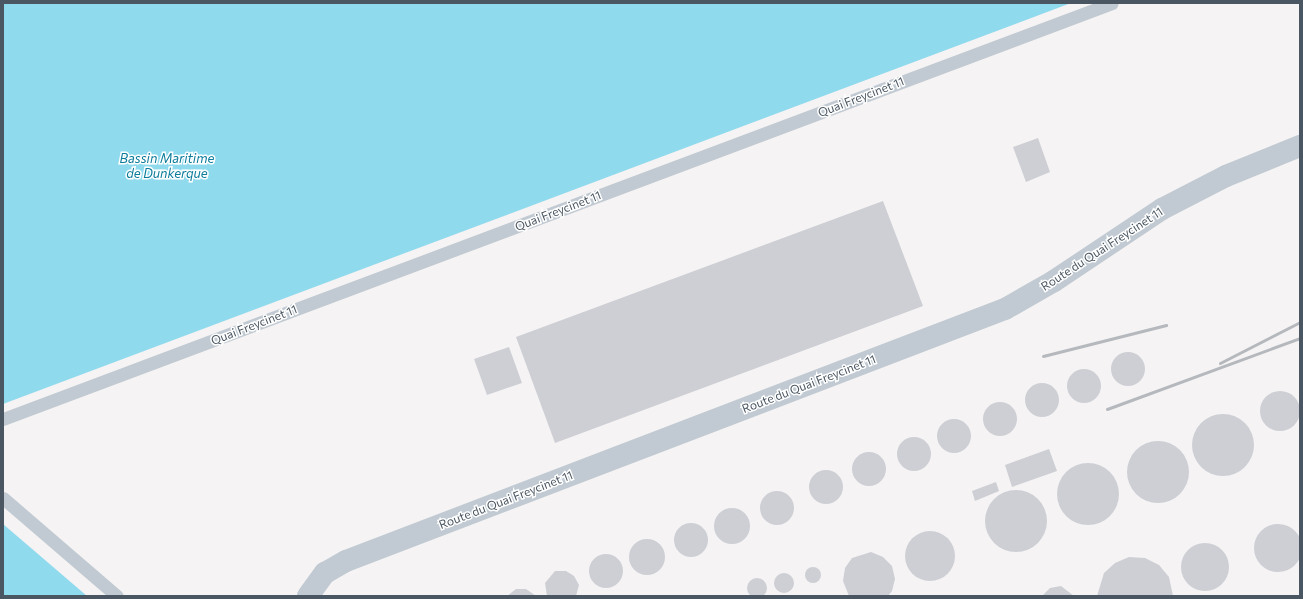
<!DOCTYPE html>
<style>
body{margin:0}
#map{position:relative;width:1303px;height:599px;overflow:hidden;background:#f5f3f3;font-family:Commissioner,sans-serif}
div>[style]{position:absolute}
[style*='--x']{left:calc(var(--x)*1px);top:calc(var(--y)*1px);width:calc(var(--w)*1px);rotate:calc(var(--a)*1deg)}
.water>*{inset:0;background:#90daee}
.building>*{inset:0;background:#cdcfd5}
.round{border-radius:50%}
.service>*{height:13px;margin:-6.5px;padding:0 6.5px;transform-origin:6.5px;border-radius:6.5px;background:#c1cad2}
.minor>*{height:22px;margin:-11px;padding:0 11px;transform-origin:11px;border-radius:11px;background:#c1cad2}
.rail>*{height:3px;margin:-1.5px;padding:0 1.5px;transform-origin:1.5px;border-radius:1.5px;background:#b5b8bd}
span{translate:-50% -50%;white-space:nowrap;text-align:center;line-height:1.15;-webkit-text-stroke:3px #fff;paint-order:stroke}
.street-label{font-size:12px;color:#4a5661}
.water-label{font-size:13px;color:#0c7c9b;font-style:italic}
.frame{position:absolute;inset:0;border:4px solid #4a5661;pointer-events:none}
</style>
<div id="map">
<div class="water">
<div style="clip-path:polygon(3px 3px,1071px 3px,3px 404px)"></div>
<div style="clip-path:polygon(3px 524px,87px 596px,3px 596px)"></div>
</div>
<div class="building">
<div style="clip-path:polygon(1038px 138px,1050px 172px,1026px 182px,1013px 147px)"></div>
<div style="clip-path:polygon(883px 201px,923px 306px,555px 443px,516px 337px)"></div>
<div style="clip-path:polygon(509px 347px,522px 383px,487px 395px,474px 359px)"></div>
<div class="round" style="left:1111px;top:352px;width:34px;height:34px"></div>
<div class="round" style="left:1067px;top:369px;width:34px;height:34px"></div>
<div class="round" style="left:1025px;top:383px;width:34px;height:34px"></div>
<div class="round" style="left:1260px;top:391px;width:40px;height:40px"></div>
<div class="round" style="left:983px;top:402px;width:34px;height:34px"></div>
<div class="round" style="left:1192px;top:414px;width:62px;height:62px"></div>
<div class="round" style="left:937px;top:419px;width:34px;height:34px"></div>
<div class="round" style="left:897px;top:437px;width:34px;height:34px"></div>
<div class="round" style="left:1127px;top:441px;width:62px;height:62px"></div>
<div style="clip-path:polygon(1049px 449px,1057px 471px,1012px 487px,1005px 465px)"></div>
<div class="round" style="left:852px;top:452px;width:34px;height:34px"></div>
<div class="round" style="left:1057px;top:463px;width:62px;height:62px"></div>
<div class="round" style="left:809px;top:470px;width:34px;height:34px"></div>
<div style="clip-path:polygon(996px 482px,999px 491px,975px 501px,972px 491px)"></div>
<div class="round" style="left:985px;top:490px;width:62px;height:62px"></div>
<div class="round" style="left:760px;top:491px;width:34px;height:34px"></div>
<div class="round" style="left:714px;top:508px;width:36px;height:36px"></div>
<div class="round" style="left:674px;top:523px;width:34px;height:34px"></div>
<div class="round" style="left:1254px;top:524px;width:48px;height:48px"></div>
<div class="round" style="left:905px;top:531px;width:50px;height:50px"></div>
<div class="round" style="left:629px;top:539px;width:36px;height:36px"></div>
<div class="round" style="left:1181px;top:543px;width:48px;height:48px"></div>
<div style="clip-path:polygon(871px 552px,883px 557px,892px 566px,895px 579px,892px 591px,888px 596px,849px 596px,843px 581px,845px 568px,852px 558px)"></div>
<div class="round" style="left:589px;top:554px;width:34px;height:34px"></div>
<div style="clip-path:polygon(1129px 557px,1145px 558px,1159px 565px,1169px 577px,1173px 596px,1097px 596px,1104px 573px,1115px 563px)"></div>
<div class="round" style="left:805px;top:567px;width:16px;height:16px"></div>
<div style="clip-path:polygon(555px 571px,566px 571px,574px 576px,579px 585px,576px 596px,547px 596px,545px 583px)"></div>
<div class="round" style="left:774px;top:573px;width:20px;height:20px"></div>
<div class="round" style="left:747px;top:578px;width:20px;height:20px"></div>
<div style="clip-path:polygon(1061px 586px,1074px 596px,1042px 596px,1050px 588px)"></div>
<div style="clip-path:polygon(516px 589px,526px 589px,536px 596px,507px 596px)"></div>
</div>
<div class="service">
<div style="--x:3;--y:419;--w:1184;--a:-20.56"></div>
<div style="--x:3;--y:498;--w:150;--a:40.7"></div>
</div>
<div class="minor">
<div style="--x:308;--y:596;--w:29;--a:-54"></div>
<div style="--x:325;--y:573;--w:24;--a:-30"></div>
<div style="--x:346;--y:561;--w:706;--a:-20.93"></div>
<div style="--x:1005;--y:309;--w:56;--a:-29.7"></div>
<div style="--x:1054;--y:281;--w:130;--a:-33.7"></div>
<div style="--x:1162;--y:209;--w:72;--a:-27.3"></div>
<div style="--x:1226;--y:176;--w:80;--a:-22.1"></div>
</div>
<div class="rail">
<div style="--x:1043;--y:356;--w:127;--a:-14.1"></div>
<div style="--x:1220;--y:363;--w:90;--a:-27.1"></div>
<div style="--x:1107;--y:409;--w:206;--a:-20.2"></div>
</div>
<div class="street-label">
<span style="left:861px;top:97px;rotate:-21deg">Quai Freycinet 11</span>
<span style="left:558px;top:211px;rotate:-21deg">Quai Freycinet 11</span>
<span style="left:1102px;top:249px;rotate:-33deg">Route du Quai Freycinet 11</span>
<span style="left:254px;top:325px;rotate:-21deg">Quai Freycinet 11</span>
<span style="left:809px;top:384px;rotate:-21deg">Route du Quai Freycinet 11</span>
<span style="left:506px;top:500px;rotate:-21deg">Route du Quai Freycinet 11</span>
</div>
<div class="water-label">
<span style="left:167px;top:166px">Bassin Maritime<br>de Dunkerque</span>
</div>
<div class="frame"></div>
</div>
